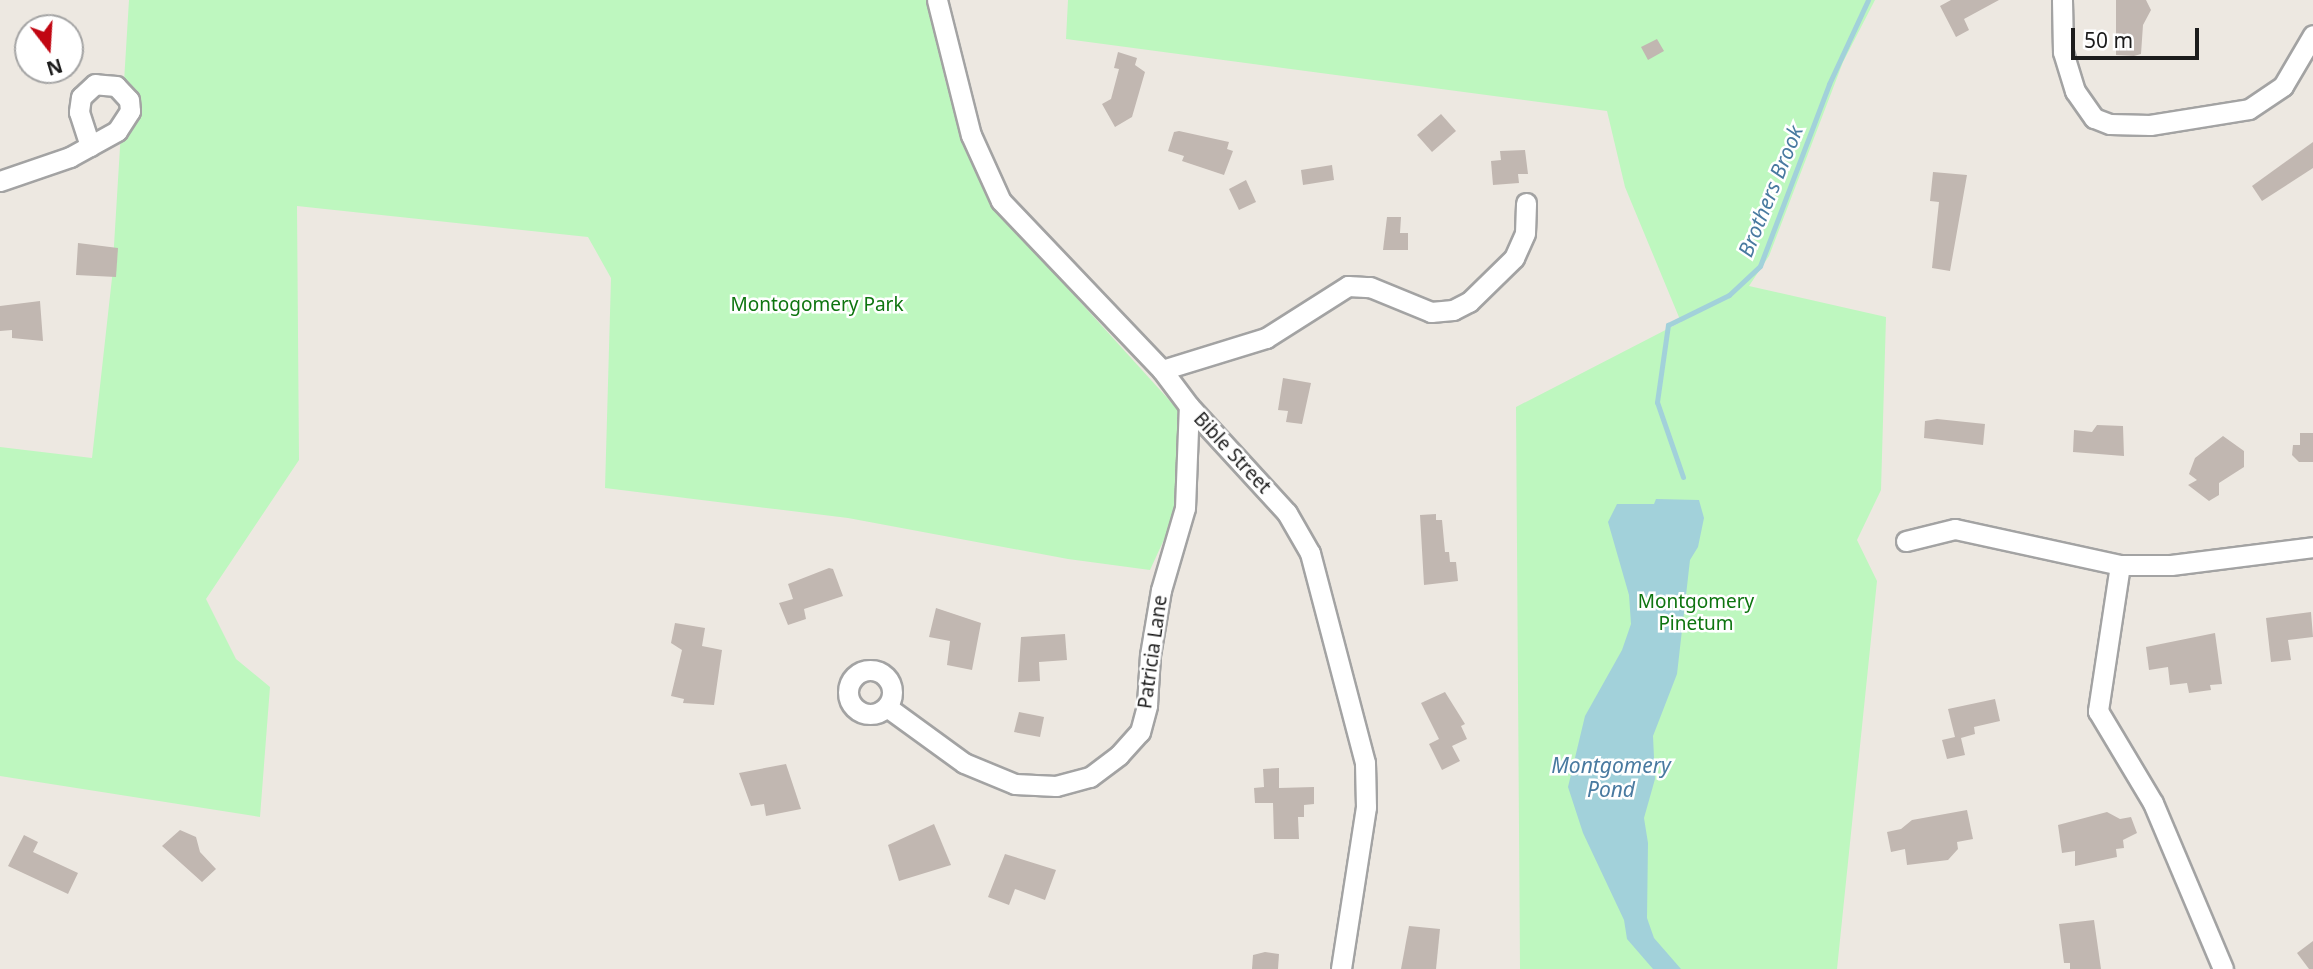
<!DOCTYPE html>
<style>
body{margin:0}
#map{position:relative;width:2313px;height:969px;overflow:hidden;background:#ede8e1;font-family:"Noto Sans",sans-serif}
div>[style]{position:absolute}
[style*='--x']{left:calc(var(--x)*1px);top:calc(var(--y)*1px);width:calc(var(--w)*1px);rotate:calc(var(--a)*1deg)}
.park>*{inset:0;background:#bef7bf}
.water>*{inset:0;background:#a2d1da}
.stream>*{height:5px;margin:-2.5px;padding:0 2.5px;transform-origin:2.5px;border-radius:2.5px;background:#a2d1da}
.building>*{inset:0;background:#c1b7b1}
.roads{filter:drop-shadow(2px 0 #a3a3a3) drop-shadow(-2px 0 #a3a3a3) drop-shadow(0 2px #a3a3a3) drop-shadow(0 -2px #a3a3a3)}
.minor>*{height:19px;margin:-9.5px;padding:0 9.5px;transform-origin:9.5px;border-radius:9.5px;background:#fff}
.minor>.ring{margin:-9.5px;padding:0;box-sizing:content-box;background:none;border:19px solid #fff;border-radius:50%}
span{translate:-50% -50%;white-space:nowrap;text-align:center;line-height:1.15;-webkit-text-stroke:5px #fff;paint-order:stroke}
.park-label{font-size:19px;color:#0e7510}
.street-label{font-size:19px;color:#1c1c1c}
.water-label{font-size:21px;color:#497aa0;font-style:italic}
.north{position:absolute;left:14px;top:14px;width:70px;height:70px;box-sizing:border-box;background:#fff;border:2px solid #a4a4a4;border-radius:50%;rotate:163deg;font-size:19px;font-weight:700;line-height:28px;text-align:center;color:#1c1c1c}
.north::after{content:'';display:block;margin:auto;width:24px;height:32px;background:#c10612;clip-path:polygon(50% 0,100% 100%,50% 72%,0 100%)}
.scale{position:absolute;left:2071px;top:28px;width:128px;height:32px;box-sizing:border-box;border:4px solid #1c1c1c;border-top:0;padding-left:9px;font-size:21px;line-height:24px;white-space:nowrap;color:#1c1c1c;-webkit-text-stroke:5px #fff;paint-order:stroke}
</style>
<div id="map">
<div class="park">
<div style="clip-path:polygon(129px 0,930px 0,945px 80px,976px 166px,1014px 229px,1190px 423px,1173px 520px,1150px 570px,1068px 559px,848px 518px,605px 488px,611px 278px,588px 237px,297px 206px,299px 460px,206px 599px,236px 659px,270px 687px,260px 817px,0 776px,0 447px,92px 458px,112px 278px)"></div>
<div style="clip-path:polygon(1068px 0,1875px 0,1843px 62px,1769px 256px,1749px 286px,1886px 317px,1881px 490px,1857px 540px,1877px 581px,1837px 969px,1520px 969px,1516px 407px,1681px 322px,1625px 187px,1607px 111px,1066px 39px)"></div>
</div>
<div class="water">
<div style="clip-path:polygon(1656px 499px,1699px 500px,1704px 518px,1698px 547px,1690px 560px,1677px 674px,1653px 736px,1655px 779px,1644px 818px,1648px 843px,1647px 918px,1654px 938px,1681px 969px,1653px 969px,1627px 939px,1624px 920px,1583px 833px,1568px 787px,1585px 716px,1622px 650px,1631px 624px,1629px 595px,1608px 522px,1617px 504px,1654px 504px)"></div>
</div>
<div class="stream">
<div style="--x:1683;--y:477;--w:79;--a:-109.1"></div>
<div style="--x:1657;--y:402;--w:78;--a:-81.9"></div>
<div style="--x:1668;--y:325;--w:68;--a:-26.2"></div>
<div style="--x:1729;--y:295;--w:42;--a:-43.1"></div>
<div style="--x:1760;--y:266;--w:195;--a:-69.2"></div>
<div style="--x:1829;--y:84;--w:93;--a:-65.1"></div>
</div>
<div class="building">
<div style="clip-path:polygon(1951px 0,1999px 0,1964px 19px,1969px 30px,1956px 37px,1940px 6px)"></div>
<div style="clip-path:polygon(2116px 0,2146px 0,2151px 10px,2143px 25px,2141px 54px,2134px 56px,2116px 55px)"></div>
<div style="clip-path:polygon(1657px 39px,1664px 51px,1648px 60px,1641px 47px)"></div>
<div style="clip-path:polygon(1118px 52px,1137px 58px,1135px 65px,1145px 72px,1132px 117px,1115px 127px,1102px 104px,1111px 99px,1119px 69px,1114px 68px)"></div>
<div style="clip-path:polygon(1441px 114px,1456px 131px,1432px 152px,1417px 135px)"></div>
<div style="clip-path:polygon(1179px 131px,1229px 142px,1227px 149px,1233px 151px,1224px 175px,1182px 161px,1184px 156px,1168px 151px,1174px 132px)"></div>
<div style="clip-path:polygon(2313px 142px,2313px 168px,2262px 201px,2252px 186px)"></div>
<div style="clip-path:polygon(1525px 150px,1528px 174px,1518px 174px,1519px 183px,1493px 185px,1491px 161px,1501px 160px,1500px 151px)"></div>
<div style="clip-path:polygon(1332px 165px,1334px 180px,1303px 185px,1301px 170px)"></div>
<div style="clip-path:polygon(1933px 172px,1967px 175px,1950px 271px,1932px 268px,1939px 202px,1930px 201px)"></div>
<div style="clip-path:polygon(1246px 180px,1256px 202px,1239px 210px,1229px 189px)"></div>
<div style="clip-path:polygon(1387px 217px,1401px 217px,1400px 233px,1408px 233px,1408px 250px,1383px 250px)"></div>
<div style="clip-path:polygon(78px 243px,118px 248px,116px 277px,76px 275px)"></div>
<div style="clip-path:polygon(40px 301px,43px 341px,12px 338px,12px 330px,0 331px,0 306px)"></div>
<div style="clip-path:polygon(1283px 378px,1311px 383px,1302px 424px,1286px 422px,1288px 411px,1278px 410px)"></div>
<div style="clip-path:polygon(1937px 419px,1985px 424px,1983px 445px,1924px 438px,1925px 421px)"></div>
<div style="clip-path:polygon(2097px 425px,2123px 426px,2124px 456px,2073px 452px,2074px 430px,2092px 432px)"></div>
<div style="clip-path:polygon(2300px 433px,2313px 433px,2313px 462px,2299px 462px,2292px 455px,2293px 445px,2300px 445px)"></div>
<div style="clip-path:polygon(2223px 436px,2244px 451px,2244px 467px,2219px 483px,2219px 495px,2209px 501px,2188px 485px,2197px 480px,2189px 474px,2195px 458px)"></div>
<div style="clip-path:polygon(1436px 514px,1436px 520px,1442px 520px,1445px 552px,1449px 552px,1450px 562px,1456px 562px,1458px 581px,1424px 585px,1420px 515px)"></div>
<div style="clip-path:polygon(829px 568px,833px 569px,843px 596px,804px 609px,806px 619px,788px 625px,779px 603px,793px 599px,788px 584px)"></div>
<div style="clip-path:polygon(936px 608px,981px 623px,972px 670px,947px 665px,950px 641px,929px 637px)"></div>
<div style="clip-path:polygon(2311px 612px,2313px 637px,2288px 640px,2291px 660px,2271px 662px,2266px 618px)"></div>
<div style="clip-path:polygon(675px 623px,705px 628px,702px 646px,722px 650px,714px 705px,683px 703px,684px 699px,671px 696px,682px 650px,671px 643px)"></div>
<div style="clip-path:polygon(2215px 633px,2222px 684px,2210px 685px,2211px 690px,2189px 693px,2187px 683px,2170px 685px,2168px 667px,2149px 670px,2146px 647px)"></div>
<div style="clip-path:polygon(1065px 634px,1067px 660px,1039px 662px,1040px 681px,1018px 682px,1021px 637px)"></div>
<div style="clip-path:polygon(1445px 692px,1465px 724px,1461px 726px,1467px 739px,1452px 746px,1460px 761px,1442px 770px,1429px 744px,1439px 739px,1421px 703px)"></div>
<div style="clip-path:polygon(1995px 699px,2000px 721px,1974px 727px,1975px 734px,1961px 738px,1965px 755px,1947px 759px,1942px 740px,1955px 737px,1948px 709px)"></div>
<div style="clip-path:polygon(1019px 712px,1044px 717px,1040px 737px,1014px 732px)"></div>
<div style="clip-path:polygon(786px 764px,801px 809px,766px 816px,764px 804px,751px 806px,739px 773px)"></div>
<div style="clip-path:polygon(1279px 768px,1279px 788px,1314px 787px,1314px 804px,1304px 805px,1304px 817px,1298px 817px,1299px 839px,1274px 839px,1273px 803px,1255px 803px,1254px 788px,1264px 787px,1263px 769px)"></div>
<div style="clip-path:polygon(1967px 810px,1973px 839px,1957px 842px,1958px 849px,1948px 860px,1907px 865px,1905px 849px,1891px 852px,1887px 832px,1901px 829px,1912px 820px)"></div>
<div style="clip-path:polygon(2107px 812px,2120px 819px,2131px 817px,2137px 833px,2123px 840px,2124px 848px,2116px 849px,2117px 857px,2075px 866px,2075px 851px,2062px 853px,2058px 825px)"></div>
<div style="clip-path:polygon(934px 824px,951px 865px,899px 881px,888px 845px)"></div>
<div style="clip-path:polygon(180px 830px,196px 837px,200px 852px,216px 869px,202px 882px,162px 846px)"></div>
<div style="clip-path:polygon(24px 835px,38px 842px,33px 852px,78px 873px,68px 894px,8px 866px)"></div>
<div style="clip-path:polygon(1005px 854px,1056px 870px,1045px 900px,1015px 889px,1009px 905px,988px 897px)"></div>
<div style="clip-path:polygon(2094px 920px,2101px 969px,2070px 969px,2070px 963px,2064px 963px,2059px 924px)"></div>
<div style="clip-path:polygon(1409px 926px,1440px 929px,1436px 969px,1401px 969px)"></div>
<div style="clip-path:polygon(2313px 941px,2313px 969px,2309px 969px,2297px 953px)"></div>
<div style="clip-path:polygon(1265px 952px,1279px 954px,1278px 969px,1252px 969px,1253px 955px)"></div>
</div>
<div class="roads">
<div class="minor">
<div style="--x:937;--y:0;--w:139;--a:75.9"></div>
<div style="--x:971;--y:135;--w:72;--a:65.6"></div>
<div style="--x:1001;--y:201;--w:233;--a:46.4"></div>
<div style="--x:1162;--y:370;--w:45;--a:53.1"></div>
<div style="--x:1189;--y:406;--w:145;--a:47.5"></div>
<div style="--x:1287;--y:513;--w:46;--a:60.1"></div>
<div style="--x:1310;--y:553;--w:217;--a:75.3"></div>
<div style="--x:1365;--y:763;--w:44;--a:88.7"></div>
<div style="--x:1366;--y:807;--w:164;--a:98.8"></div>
<div style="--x:2062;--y:0;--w:52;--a:88.9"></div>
<div style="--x:2063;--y:52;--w:41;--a:72.9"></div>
<div style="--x:2075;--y:91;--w:33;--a:55"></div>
<div style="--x:2094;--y:118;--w:17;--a:21"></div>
<div style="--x:2110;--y:124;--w:40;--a:1.4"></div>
<div style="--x:2150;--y:125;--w:100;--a:-9.2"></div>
<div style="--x:2249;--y:109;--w:41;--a:-34.1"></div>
<div style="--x:2283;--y:86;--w:59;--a:-59.5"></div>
<div style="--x:0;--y:181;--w:74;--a:-18.9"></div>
<div style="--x:70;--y:157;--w:54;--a:-29"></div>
<div style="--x:117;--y:131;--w:24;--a:-57"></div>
<div style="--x:130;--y:111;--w:11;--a:-95"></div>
<div style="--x:129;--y:100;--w:19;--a:-133"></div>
<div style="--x:116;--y:86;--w:21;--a:-175"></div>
<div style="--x:95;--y:84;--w:19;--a:137"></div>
<div style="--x:81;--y:97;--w:15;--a:98"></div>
<div style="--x:79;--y:112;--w:36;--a:72"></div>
<div style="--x:1162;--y:370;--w:109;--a:-17.1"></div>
<div style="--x:1266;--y:338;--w:97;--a:-32.4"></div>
<div style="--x:1348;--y:286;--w:22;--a:3"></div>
<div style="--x:1370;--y:287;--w:66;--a:22.3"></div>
<div style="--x:1431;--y:312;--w:22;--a:-5"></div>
<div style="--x:1453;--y:310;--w:18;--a:-27"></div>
<div style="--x:1469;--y:302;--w:63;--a:-44.4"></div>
<div style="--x:1514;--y:258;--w:27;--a:-66"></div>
<div style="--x:1525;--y:233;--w:30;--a:-88"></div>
<div style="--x:1906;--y:541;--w:50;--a:-13.8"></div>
<div style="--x:1955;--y:529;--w:169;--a:12.3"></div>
<div style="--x:2120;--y:565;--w:51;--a:0"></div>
<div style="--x:2171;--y:565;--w:143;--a:-7.2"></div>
<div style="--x:2120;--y:565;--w:148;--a:98.6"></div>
<div style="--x:2098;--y:711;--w:107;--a:59.1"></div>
<div style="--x:2153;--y:803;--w:180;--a:67.1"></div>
<div class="ring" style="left:848px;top:670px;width:25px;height:25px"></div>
<div style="--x:887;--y:707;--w:95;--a:36"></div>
<div style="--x:964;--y:763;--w:55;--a:22.4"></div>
<div style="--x:1015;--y:784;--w:41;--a:2.8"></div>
<div style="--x:1056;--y:786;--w:35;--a:-15"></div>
<div style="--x:1090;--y:777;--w:36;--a:-37"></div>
<div style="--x:1119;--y:755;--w:31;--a:-48"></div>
<div style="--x:1140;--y:732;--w:28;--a:-75"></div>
<div style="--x:1147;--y:705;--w:50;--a:-86.6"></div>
<div style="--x:1150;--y:655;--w:66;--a:-80.4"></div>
<div style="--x:1161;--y:590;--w:85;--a:-73.7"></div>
<div style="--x:1185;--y:508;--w:102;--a:-87.8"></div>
</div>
</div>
<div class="park-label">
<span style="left:817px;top:305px">Montogomery Park</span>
<span style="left:1696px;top:613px">Montgomery<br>Pinetum</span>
</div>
<div class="street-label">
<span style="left:1232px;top:453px;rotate:47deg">Bible Street</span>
<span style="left:1153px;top:652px;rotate:-82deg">Patricia Lane</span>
</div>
<div class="water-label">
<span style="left:1770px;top:191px;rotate:-68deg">Brothers Brook</span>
<span style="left:1611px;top:777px">Montgomery<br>Pond</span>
</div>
<div class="north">N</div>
<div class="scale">50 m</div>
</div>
